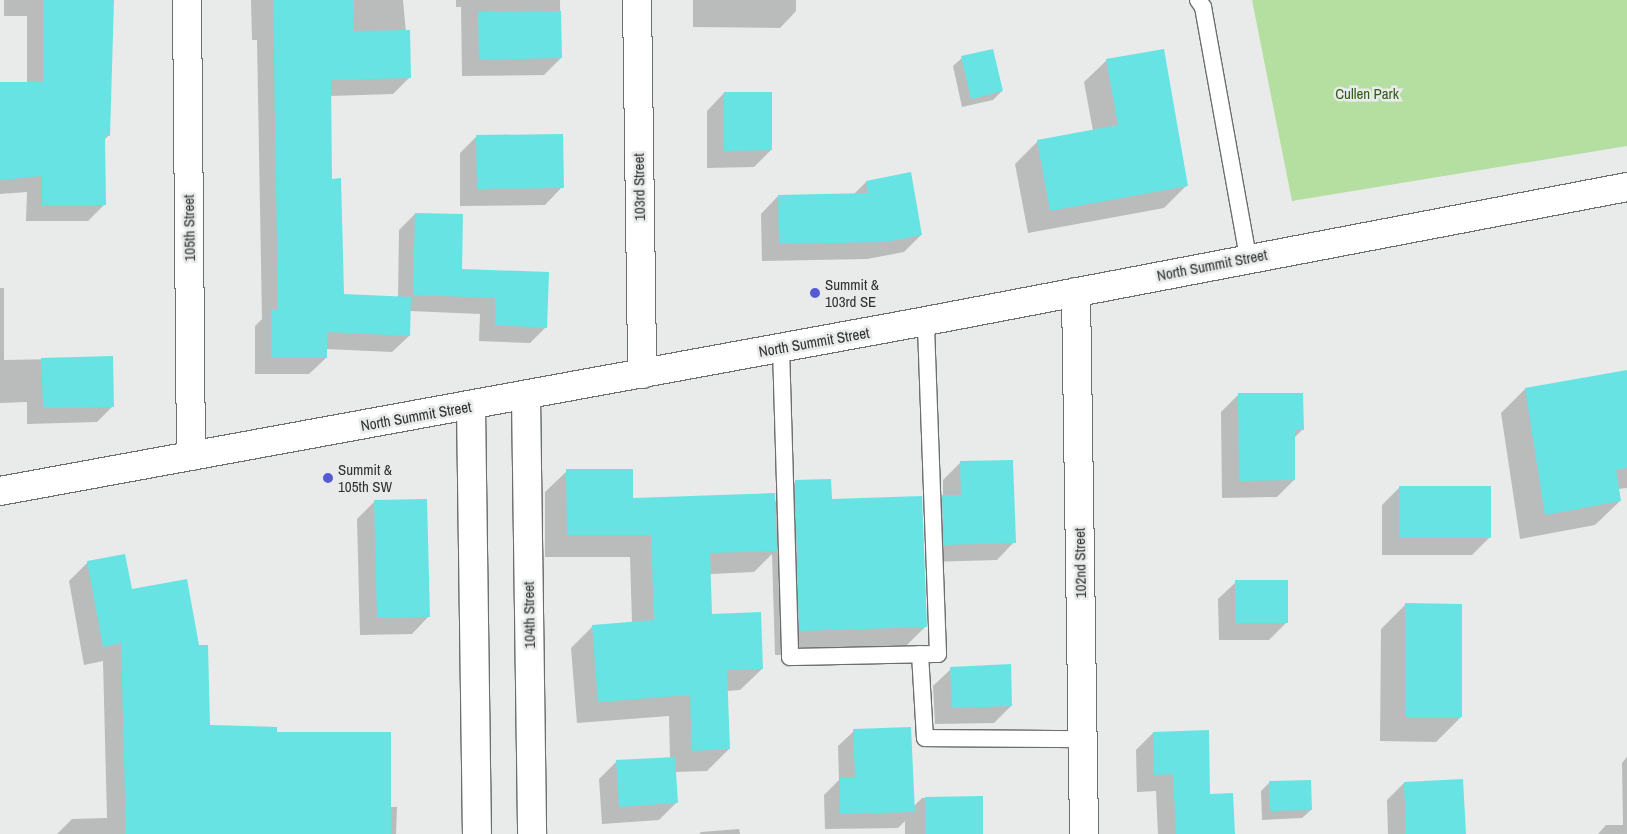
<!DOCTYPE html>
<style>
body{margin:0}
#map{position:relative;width:1627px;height:834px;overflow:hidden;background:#e8ebea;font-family:"Archivo Narrow",sans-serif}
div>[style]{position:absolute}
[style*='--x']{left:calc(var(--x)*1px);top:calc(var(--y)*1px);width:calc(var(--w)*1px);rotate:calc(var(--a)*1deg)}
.green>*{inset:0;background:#b5dea1}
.shadow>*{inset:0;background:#0003}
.building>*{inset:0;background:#68e3e4}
.roads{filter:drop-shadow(1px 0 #6c6f6e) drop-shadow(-1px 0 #6c6f6e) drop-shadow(0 1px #6c6f6e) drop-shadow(0 -1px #6c6f6e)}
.service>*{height:16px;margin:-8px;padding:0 8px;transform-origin:8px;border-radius:8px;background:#fff}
.minor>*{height:28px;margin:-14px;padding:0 14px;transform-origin:14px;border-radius:14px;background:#fff}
.secondary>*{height:28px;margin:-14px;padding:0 14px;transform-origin:14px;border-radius:14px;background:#fff}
.dots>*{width:14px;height:14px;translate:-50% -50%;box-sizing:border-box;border:2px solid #e8ebea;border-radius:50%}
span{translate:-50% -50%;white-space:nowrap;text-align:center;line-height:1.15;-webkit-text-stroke:5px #e8ebea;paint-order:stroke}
.park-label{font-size:15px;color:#305b12}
.street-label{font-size:15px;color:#303131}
.poi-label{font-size:15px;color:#303131}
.left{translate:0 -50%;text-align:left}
</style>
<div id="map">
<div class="green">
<div style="clip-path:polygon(1252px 0,1627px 0,1627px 146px,1292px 201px)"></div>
</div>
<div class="shadow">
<div style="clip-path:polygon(4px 0,103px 0,112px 22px,112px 68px,108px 73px,108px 136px,104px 140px,105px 204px,88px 221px,26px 221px,27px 192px,0 194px,0 84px,27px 83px,27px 16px,4px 16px)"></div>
<div style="clip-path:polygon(251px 0,403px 0,410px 77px,393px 94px,330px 96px,331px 180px,343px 296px,398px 298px,399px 230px,415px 214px,461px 270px,546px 327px,530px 343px,479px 341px,480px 314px,410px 311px,409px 336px,392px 352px,326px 349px,326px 358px,309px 374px,255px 374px,255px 326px,262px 319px,257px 40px,252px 40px)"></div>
<div style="clip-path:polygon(456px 0,560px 0,561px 58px,544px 75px,462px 76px,461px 7px,456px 7px)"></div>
<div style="clip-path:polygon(693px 0,796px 0,796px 11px,780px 28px,693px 27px)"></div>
<div style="clip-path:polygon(962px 58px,1002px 91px,993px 100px,962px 107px,953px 66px)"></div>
<div style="clip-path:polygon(1107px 60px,1186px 186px,1164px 208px,1028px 233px,1015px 164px,1038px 141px,1093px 131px,1084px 82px)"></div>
<div style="clip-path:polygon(724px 93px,771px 150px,754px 167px,707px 168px,707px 111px)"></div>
<div style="clip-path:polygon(477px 136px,562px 187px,545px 205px,460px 206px,460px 153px)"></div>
<div style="clip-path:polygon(866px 182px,921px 235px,904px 252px,867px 259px,762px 261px,761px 214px,778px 196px,853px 195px)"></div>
<div style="clip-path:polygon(0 288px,4px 288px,4px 360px,112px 358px,113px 406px,97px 422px,27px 424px,27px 402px,0 403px)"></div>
<div style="clip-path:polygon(1627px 371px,1627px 488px,1618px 489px,1620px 501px,1595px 525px,1520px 539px,1501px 413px,1525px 389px)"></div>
<div style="clip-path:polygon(1239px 394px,1303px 429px,1294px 438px,1294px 480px,1277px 497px,1222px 498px,1221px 412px)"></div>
<div style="clip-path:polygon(960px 463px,1014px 542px,997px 560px,927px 562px,925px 514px,943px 496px,943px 480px)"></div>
<div style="clip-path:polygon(567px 471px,632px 499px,774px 503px,795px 482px,831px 500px,926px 626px,901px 651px,775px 655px,772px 554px,754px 572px,710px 574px,711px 615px,762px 669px,740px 690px,727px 691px,729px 749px,707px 771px,674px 772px,676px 803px,659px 820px,602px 824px,599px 779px,616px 762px,670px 758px,669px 716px,577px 723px,571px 648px,593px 626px,632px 623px,630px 557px,545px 557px,545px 492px)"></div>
<div style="clip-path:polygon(1399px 488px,1489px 538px,1472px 555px,1382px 555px,1382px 505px)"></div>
<div style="clip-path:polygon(374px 502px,429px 616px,412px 634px,360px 635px,357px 519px)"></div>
<div style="clip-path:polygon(88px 562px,131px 590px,209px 726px,275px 733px,390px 807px,397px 807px,396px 834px,57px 834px,72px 819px,107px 818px,103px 661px,84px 665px,69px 581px)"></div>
<div style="clip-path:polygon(1236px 582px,1287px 622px,1269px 640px,1219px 640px,1218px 599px)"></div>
<div style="clip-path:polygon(1406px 604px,1461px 717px,1436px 742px,1380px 741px,1381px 629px)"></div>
<div style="clip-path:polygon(951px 669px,1011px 706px,994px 723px,935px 724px,933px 686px)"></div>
<div style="clip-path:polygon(854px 731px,913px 807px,922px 798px,982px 798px,982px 834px,905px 834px,905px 821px,898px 828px,825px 829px,824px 795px,839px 780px,838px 746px)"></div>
<div style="clip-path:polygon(1153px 733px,1209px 795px,1233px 834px,1158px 834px,1156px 791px,1137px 792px,1136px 750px)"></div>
<div style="clip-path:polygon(1627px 757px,1627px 834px,1598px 834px,1606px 825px,1623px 825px,1622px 763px)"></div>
<div style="clip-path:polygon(1270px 782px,1311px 810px,1302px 818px,1262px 820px,1261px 791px)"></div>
<div style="clip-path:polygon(1404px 783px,1465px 834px,1388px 834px,1387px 800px)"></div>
<div style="clip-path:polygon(739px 829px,740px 834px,699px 834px,701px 832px)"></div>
</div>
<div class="building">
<div style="clip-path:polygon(43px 0,114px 0,110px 136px,105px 136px,106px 205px,42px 205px,42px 176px,0 180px,0 82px,43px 82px)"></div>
<div style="clip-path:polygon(273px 0,354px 0,353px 31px,410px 30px,411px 78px,331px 80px,332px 179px,341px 178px,344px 294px,411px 297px,410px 336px,327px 332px,327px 358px,271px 358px,271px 309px,278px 309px)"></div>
<div style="clip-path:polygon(561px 11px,562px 58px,479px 60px,478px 12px)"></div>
<div style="clip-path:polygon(993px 49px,1003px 91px,971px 99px,961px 56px)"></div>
<div style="clip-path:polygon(1164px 49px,1188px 186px,1050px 211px,1037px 140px,1118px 125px,1106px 59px)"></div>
<div style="clip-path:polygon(724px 92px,772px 92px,772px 150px,724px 151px)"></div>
<div style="clip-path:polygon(563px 134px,564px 188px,477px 189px,476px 135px)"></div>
<div style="clip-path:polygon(911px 172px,922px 235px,886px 242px,779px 244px,778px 195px,868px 193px,866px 181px)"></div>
<div style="clip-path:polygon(415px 213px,463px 214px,462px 269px,549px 272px,547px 328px,495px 325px,495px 298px,413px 295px)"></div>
<div style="clip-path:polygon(113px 356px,114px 407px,43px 408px,41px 358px)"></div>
<div style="clip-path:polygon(1627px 370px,1627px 468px,1616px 470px,1621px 501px,1545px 515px,1525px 388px)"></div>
<div style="clip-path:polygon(1238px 393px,1303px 393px,1304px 430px,1295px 430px,1295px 480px,1239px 481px)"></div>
<div style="clip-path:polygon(1013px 460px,1016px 543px,944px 545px,942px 495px,961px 495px,960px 461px)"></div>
<div style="clip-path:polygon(566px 469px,633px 469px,633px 498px,775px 493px,777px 551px,710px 553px,712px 614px,761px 612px,763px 669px,727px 670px,730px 749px,692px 751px,690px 695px,598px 702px,592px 625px,654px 620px,651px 535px,567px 535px)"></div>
<div style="clip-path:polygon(831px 479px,832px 499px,922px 496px,927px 627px,799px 631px,795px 480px)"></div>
<div style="clip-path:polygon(1399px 486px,1491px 486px,1491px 538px,1399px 538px)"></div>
<div style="clip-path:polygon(427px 499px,430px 617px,377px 618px,374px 500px)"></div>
<div style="clip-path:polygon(125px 554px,132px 589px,187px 579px,199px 645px,208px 645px,210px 725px,277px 727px,277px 732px,391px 732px,391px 834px,126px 834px,121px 643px,103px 647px,87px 561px)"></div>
<div style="clip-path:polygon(1235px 580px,1288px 580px,1288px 623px,1235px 623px)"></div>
<div style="clip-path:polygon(1405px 603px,1462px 604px,1462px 717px,1405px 717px)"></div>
<div style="clip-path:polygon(1011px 664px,1012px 706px,952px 708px,950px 667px)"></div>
<div style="clip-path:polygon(911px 727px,915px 812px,840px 814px,840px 778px,855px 778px,853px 729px)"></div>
<div style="clip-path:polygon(1209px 730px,1210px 794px,1233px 793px,1235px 834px,1176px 834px,1173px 774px,1154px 775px,1153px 732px)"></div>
<div style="clip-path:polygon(675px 757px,678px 803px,619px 807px,616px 760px)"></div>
<div style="clip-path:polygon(1463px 779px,1466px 834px,1406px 834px,1404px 782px)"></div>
<div style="clip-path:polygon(1311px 780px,1312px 810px,1270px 811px,1269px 781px)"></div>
<div style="clip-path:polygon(983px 796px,983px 834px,925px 834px,925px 797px)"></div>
</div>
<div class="roads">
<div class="service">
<div style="--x:1198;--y:0;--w:9;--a:54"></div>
<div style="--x:1203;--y:7;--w:255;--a:79.8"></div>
<div style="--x:781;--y:348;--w:309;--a:88.3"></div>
<div style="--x:790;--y:657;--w:148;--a:-1.2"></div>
<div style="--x:938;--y:654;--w:333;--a:-92.1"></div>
<div style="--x:920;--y:654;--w:84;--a:86.6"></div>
<div style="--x:925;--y:738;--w:157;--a:0.4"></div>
</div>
<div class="minor">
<div style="--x:187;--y:0;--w:456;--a:89.5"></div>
<div style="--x:637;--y:0;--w:374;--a:89.2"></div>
<div style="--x:1076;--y:292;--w:542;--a:89.15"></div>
<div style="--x:526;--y:396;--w:438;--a:89.2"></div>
<div style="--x:471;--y:406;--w:428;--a:89.2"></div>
</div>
<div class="secondary">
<div style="--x:0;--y:491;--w:941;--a:-10.4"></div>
<div style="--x:926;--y:321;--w:714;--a:-10.82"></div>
</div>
</div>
<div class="dots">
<div style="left:815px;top:293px;background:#575ad2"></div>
<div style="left:328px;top:478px;background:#575ad2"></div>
</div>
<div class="park-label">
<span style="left:1367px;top:94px">Cullen Park</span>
</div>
<div class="street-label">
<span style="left:639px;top:187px;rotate:-91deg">103rd Street</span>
<span style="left:189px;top:228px;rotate:-91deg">105th Street</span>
<span style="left:1212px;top:265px;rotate:-11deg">North Summit Street</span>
<span style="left:814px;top:342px;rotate:-10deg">North Summit Street</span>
<span style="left:416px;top:416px;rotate:-10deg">North Summit Street</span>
<span style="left:1080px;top:563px;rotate:-91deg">102nd Street</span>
<span style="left:529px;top:615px;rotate:-91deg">104th Street</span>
</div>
<div class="poi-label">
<span class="left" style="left:825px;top:293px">Summit &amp;<br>103rd SE</span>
<span class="left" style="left:338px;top:478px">Summit &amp;<br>105th SW</span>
</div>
</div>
